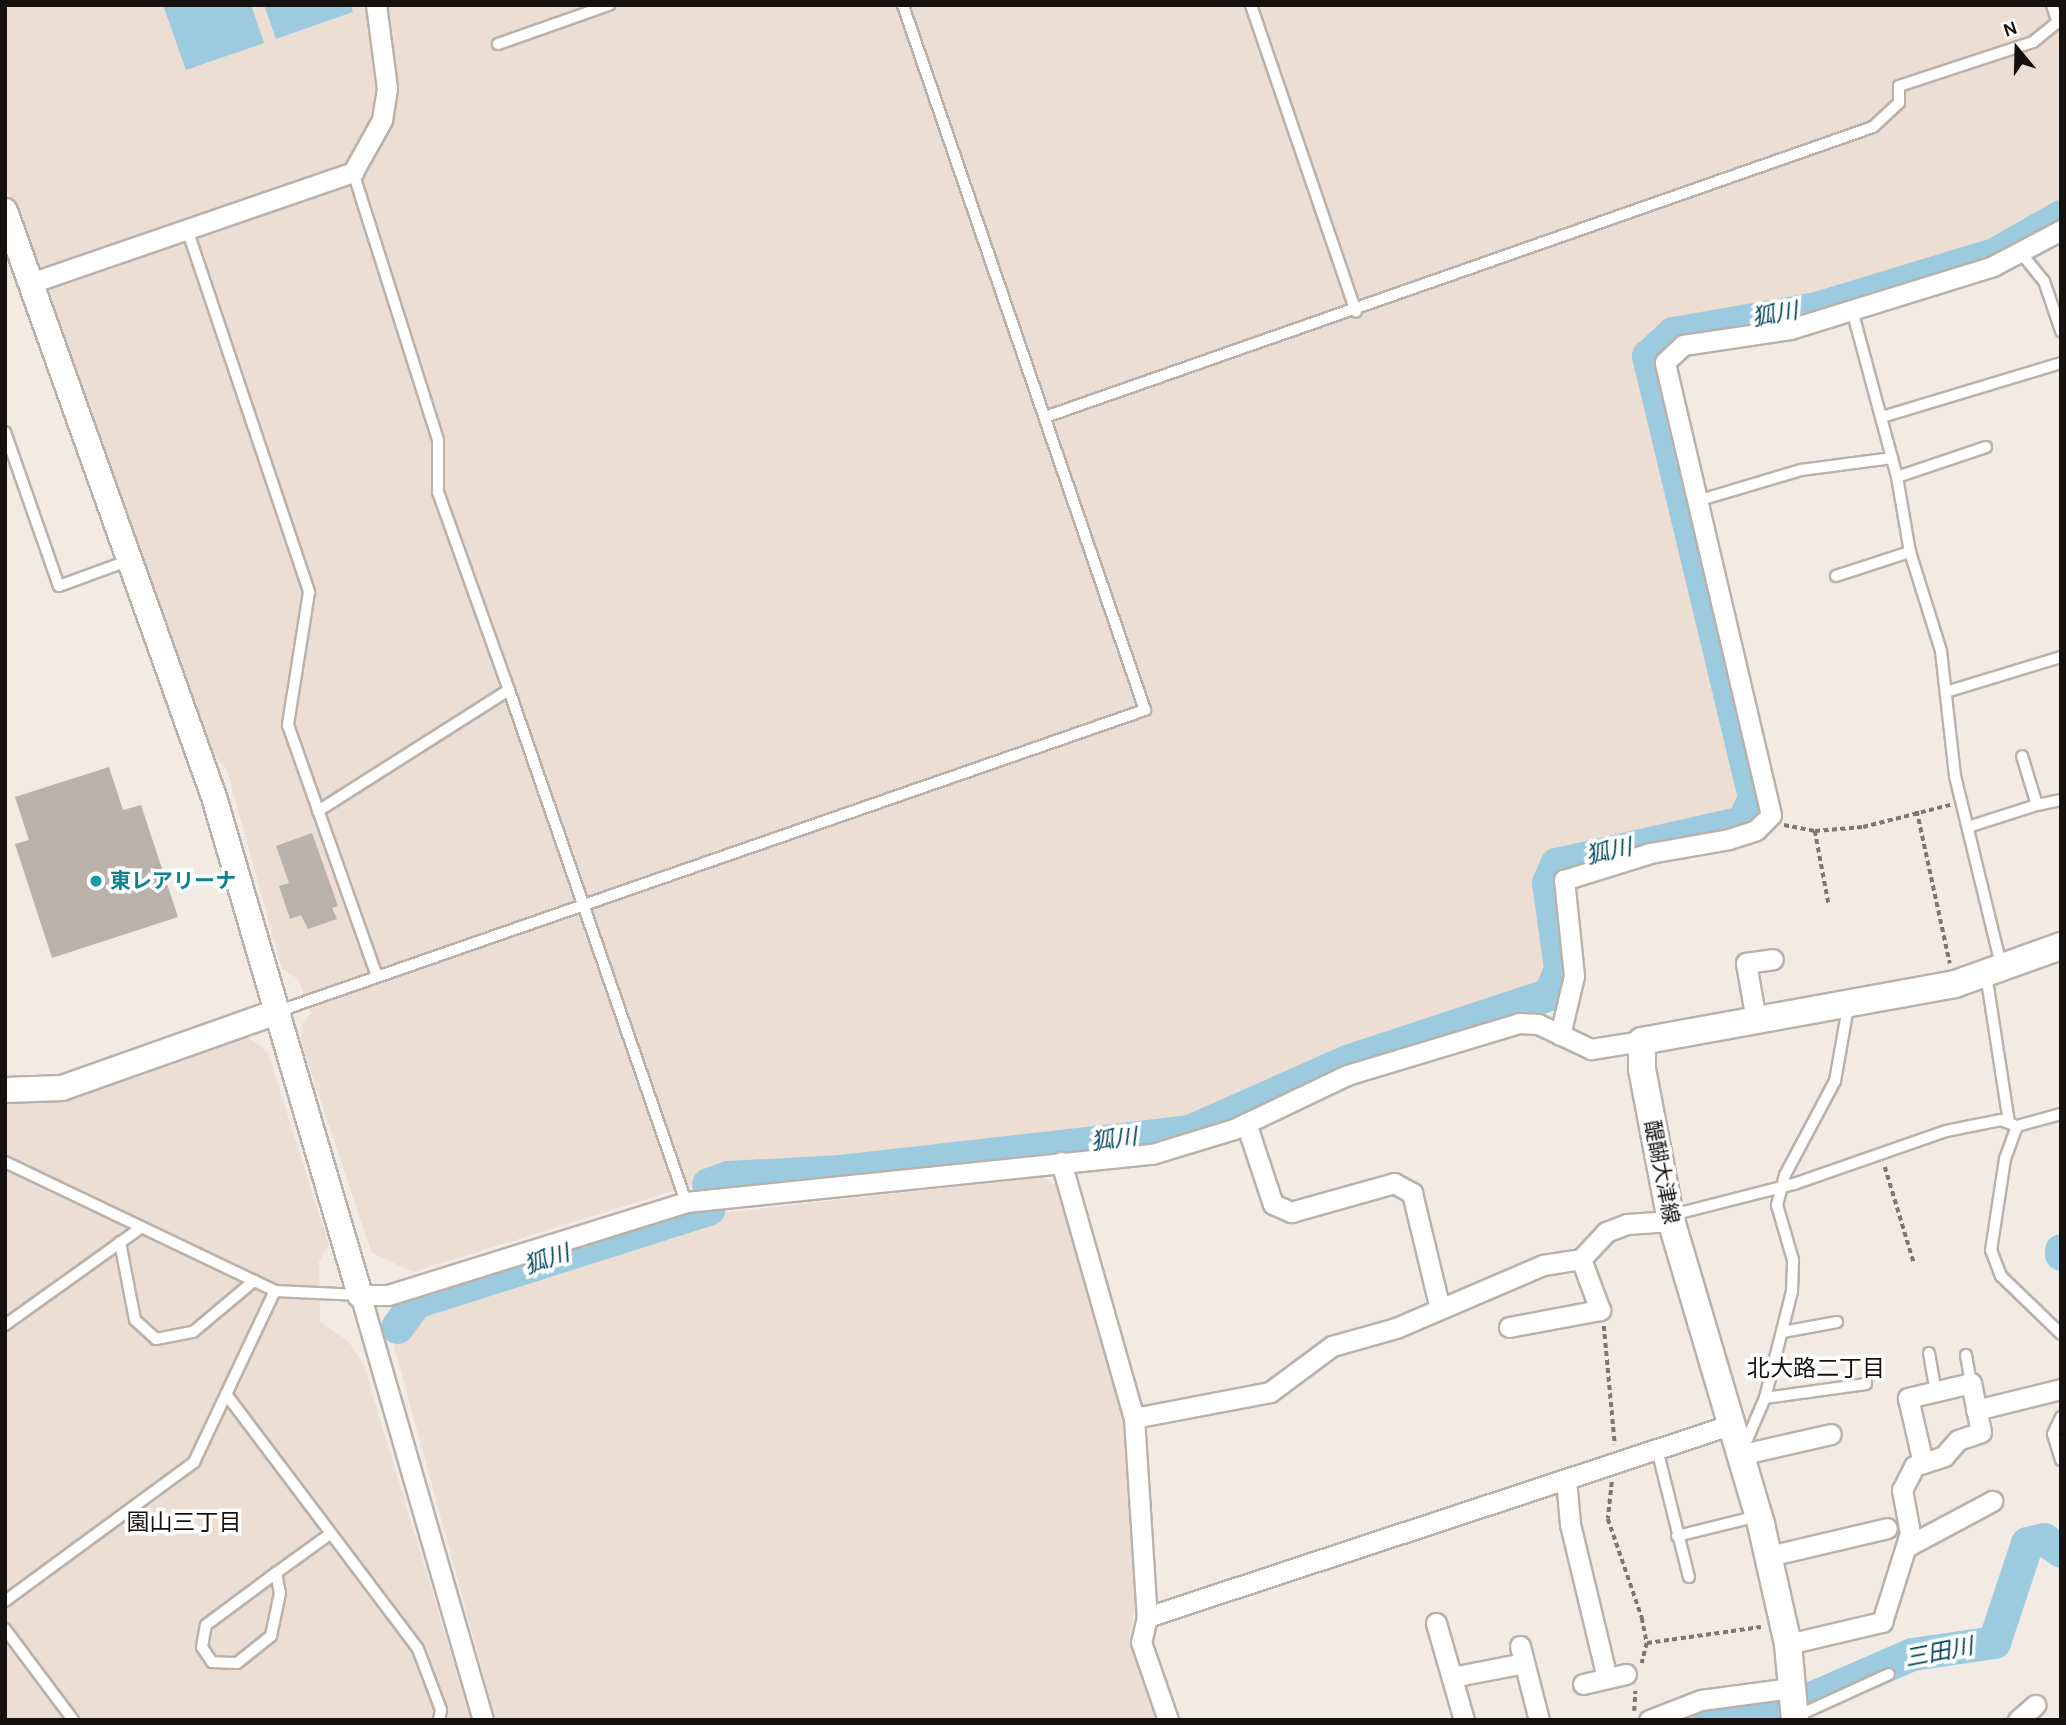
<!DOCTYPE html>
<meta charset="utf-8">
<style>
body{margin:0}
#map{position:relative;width:2066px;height:1725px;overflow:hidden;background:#f2ebe4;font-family:Karla,"Noto Sans JP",sans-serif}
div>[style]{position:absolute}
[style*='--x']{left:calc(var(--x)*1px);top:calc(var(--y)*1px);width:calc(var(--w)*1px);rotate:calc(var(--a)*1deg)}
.built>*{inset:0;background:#ecded2}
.water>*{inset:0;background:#9ccbe0}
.river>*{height:33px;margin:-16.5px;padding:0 16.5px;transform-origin:16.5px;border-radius:16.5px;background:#9ccbe0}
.building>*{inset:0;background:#b9b2ab}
.path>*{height:3.5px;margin-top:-1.75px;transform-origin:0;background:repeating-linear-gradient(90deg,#7c7772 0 5px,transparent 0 8.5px)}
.roads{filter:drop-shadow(2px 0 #b9b2ab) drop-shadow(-2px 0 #b9b2ab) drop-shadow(0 2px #b9b2ab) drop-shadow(0 -2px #b9b2ab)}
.service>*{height:10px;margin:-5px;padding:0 5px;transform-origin:5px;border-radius:5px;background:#fff}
.minor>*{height:19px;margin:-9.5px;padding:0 9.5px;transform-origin:9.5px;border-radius:9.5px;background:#fff}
.tertiary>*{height:24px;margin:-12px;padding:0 12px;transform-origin:12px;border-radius:12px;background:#fff}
.secondary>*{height:26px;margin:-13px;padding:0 13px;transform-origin:13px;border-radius:13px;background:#fff}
.dots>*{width:19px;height:19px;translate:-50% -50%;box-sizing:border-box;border:4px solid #fff;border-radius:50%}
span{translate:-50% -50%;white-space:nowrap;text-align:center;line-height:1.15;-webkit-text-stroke:7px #fff;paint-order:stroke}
.culture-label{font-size:21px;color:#0d838f;font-weight:700}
.left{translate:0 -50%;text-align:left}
.street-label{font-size:21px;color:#14110f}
.water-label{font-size:23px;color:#00445a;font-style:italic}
.neighbourhood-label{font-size:23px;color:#14110f}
.frame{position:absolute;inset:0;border:7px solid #14110f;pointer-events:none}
.north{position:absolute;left:1982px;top:14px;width:70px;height:70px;-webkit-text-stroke:5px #fff;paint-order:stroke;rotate:341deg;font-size:19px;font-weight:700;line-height:28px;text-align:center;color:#14110f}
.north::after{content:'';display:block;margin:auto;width:24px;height:32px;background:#14110f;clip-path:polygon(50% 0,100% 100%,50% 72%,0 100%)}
</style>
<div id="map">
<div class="built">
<div style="clip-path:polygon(5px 5px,2061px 5px,2061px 210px,1999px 245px,1848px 292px,1673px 328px,1640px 356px,1750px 800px,1740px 817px,1553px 859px,1537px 880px,1552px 975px,1542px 987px,1328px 1058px,1181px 1121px,737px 1171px,413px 1272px,372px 1253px,301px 1042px,302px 1024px,311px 1013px,298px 979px,282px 969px,227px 770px,207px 747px,5px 184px)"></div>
<div style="clip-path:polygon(245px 1035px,268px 1053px,329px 1245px,319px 1261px,320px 1322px,349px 1342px,364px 1366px,471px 1720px,5px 1720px,5px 1102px,47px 1100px)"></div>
<div style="clip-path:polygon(1042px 1177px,1058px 1187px,1123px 1414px,1138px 1594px,1129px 1639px,1155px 1720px,496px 1720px,394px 1346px,416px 1309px,714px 1214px)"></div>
</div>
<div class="water">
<div style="clip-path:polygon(163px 5px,251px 5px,264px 43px,186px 70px)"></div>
<div style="clip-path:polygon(264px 5px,351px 5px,353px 12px,276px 39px)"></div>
</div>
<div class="river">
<div style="--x:708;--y:1184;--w:21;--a:-19"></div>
<div style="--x:728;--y:1177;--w:112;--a:-3.1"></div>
<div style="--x:840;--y:1171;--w:351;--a:-6.5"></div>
<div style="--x:1189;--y:1131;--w:173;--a:-23.9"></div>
<div style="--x:1347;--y:1061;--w:214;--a:-18.3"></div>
<div style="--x:1550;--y:994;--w:28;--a:-69"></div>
<div style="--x:1560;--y:968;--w:86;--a:-98"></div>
<div style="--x:1548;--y:883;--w:21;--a:-67"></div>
<div style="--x:1556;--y:864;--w:192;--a:-12.7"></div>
<div style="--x:1743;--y:822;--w:27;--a:-66"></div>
<div style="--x:1754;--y:797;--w:454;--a:-103.5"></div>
<div style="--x:1648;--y:356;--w:34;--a:-43"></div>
<div style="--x:1673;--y:333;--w:145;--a:-9.9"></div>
<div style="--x:1816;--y:308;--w:186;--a:-16.9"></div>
<div style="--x:1994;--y:254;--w:77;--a:-29.6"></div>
<div style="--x:2061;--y:1250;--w:4;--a:90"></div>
<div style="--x:397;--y:1327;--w:31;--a:-54"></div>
<div style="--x:415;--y:1302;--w:308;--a:-17.6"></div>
<div style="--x:1708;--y:1720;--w:38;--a:-22"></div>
<div style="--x:1743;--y:1706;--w:61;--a:-4.7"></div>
<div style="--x:1804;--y:1701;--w:118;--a:-23.5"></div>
<div style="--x:1912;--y:1654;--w:83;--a:-8.3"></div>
<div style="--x:1994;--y:1642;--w:104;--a:-71.6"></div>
<div style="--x:2027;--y:1543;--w:17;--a:-13"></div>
<div style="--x:2044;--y:1539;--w:21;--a:35"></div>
</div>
<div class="building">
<div style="clip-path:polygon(109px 767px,123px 810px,141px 805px,178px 917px,52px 958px,15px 844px,29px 840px,15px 797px)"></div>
<div style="clip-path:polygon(312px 833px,338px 906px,332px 908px,337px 919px,308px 929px,301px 915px,290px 919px,279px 886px,289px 883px,276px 846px)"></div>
</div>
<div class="path">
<div style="--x:1917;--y:811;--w:156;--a:77.8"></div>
<div style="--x:1784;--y:825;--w:32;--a:11"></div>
<div style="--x:1815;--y:831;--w:48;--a:-4.8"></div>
<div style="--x:1863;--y:827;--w:90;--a:-14.2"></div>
<div style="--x:1815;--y:831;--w:76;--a:79.4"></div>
<div style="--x:1885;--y:1167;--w:100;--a:73.2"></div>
<div style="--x:1604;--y:1326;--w:119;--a:84.7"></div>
<div style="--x:1612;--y:1482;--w:37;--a:96"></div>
<div style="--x:1608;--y:1519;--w:105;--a:71"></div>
<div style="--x:1642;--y:1618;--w:25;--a:79"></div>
<div style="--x:1647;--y:1643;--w:21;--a:104"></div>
<div style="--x:1647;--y:1643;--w:115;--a:-8"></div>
<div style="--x:1634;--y:1711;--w:20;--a:-87"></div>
</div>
<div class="roads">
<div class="service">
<div style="--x:1251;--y:5;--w:324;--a:71.1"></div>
<div style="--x:2052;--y:5;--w:19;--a:72"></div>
<div style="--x:498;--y:44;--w:118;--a:-19.4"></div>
<div style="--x:353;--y:172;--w:281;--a:72.4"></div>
<div style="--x:438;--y:440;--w:52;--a:90"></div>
<div style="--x:438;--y:492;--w:210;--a:70.3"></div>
<div style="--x:187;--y:229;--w:383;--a:71.4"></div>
<div style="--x:309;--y:592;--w:135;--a:99"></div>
<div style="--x:288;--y:725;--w:266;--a:70.5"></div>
<div style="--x:2021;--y:253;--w:36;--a:51"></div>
<div style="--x:2044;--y:281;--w:53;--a:71.2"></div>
<div style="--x:1852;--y:310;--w:173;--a:74.9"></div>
<div style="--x:1897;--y:477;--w:76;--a:80.2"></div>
<div style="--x:1910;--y:552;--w:104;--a:72.6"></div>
<div style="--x:1941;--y:651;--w:126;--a:83.6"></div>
<div style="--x:1955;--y:776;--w:195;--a:76.3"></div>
<div style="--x:1048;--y:416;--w:874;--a:-19.31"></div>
<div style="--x:1873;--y:127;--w:35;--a:-43"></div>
<div style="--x:1899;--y:103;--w:17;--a:-90"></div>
<div style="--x:1899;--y:86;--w:141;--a:-18.2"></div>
<div style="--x:2033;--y:42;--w:36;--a:-39"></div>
<div style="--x:1882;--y:417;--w:187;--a:-16.8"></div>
<div style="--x:5;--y:432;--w:163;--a:70.7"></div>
<div style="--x:59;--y:586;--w:76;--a:-20.1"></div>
<div style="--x:1897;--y:477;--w:94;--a:-18.6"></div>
<div style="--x:1697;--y:501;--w:109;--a:-16.6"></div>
<div style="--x:1801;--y:470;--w:92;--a:-7.5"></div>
<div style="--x:1836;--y:576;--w:78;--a:-18"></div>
<div style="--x:1949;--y:691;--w:117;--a:-16.9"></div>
<div style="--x:2037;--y:805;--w:25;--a:-12"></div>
<div style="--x:318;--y:811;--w:226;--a:-32.4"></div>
<div style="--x:509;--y:690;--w:542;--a:70.93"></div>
<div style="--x:1971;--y:826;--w:69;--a:-17.7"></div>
<div style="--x:2037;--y:805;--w:51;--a:-107"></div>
<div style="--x:1986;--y:974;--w:150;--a:81.2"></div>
<div style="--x:279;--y:1011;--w:917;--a:-19.17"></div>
<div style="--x:1145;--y:710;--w:745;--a:-108.95"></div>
<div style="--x:2017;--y:1126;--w:35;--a:110"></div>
<div style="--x:2005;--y:1159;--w:92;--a:98.7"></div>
<div style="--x:1991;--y:1250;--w:28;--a:69"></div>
<div style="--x:2001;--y:1276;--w:83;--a:44"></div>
<div style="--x:5;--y:1162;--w:299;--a:25.5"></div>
<div style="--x:275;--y:1291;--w:85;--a:2.7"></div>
<div style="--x:1672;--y:1215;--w:126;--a:-14.3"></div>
<div style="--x:1794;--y:1184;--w:161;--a:-19.2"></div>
<div style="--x:1946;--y:1131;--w:56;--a:-11.3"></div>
<div style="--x:2001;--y:1120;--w:17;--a:21"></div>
<div style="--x:2017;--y:1126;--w:46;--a:-15.3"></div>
<div style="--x:120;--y:1242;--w:79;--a:79.1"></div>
<div style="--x:135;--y:1320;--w:28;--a:42"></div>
<div style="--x:156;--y:1339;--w:38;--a:-11"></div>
<div style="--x:193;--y:1332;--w:80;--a:-39.9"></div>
<div style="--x:5;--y:1325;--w:168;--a:-35.6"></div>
<div style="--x:1783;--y:1332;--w:55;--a:-10.5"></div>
<div style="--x:1929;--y:1353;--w:39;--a:80"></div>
<div style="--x:1966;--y:1355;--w:28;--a:80"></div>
<div style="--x:226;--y:1394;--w:319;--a:53"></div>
<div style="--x:418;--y:1649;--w:65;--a:69.3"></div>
<div style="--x:441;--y:1710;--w:10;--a:101"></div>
<div style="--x:1765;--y:1398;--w:102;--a:-7.9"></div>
<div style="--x:2061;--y:1417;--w:19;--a:115"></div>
<div style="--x:2053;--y:1434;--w:27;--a:73"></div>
<div style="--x:1657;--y:1449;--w:132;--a:76"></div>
<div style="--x:1743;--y:1449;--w:56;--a:-66.7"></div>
<div style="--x:1765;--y:1398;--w:110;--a:-75.8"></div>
<div style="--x:1792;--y:1291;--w:31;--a:-88"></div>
<div style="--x:1793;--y:1260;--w:57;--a:-106.2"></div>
<div style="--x:1777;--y:1205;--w:31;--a:-75"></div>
<div style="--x:1785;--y:1175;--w:106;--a:-62"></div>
<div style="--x:1835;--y:1081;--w:75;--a:-80"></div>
<div style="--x:1677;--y:1536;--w:83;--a:-13.9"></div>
<div style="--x:276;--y:1573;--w:20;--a:79"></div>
<div style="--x:280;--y:1593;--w:44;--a:101.8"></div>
<div style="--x:271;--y:1636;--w:43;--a:141.5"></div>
<div style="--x:237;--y:1663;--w:25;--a:-178"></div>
<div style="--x:212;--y:1662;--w:18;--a:-124"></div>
<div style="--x:202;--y:1647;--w:22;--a:-80"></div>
<div style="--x:206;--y:1625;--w:87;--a:-36.6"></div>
<div style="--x:276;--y:1573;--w:67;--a:-35.8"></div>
<div style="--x:5;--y:1601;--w:235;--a:-36.3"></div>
<div style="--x:194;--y:1462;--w:189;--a:-64.7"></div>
<div style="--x:5;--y:1629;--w:114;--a:53.2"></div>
<div style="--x:1797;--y:1716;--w:101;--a:-24.5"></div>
</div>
<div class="minor">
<div style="--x:31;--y:283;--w:341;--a:-19"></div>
<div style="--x:353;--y:172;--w:60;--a:-60.9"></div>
<div style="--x:382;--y:120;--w:32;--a:-81"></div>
<div style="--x:387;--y:88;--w:84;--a:-97.5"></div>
<div style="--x:1756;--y:1020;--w:58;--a:-100"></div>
<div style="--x:1746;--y:963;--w:27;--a:-8"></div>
<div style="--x:1560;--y:1035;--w:61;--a:-76.7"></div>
<div style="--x:1574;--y:976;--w:97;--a:-95.9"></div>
<div style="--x:1564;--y:880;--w:90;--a:-17.4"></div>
<div style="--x:1650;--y:853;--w:80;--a:-10"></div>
<div style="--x:1729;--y:839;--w:28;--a:-18"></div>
<div style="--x:1756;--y:830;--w:21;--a:-45"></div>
<div style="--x:1771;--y:815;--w:465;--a:-103.2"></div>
<div style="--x:1665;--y:362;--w:25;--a:-43"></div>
<div style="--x:1683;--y:345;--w:108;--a:-8.5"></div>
<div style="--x:1790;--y:329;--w:213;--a:-17.2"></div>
<div style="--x:1993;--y:266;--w:77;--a:-27.9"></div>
<div style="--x:1246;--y:1123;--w:85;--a:71.6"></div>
<div style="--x:1273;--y:1204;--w:20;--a:24"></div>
<div style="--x:1291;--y:1212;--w:107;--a:-15.7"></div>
<div style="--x:1394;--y:1183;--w:21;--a:29"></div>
<div style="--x:1412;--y:1193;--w:119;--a:76.4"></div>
<div style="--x:1061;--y:1162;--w:266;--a:74.1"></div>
<div style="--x:1134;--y:1418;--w:199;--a:86.3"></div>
<div style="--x:1147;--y:1617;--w:26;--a:103"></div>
<div style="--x:1141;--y:1642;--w:83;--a:70.9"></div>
<div style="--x:1509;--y:1327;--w:93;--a:-10.6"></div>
<div style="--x:1600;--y:1310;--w:54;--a:-110.4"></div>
<div style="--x:1976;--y:1410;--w:88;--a:-13.9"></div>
<div style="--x:1134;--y:1418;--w:138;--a:-10.8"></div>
<div style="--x:1270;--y:1392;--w:77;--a:-36.6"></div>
<div style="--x:1332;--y:1346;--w:66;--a:-15.7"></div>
<div style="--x:1396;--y:1328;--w:160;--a:-23.2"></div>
<div style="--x:1543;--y:1265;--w:38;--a:-9"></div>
<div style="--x:1581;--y:1259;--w:37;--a:-47"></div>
<div style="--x:1606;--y:1232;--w:22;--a:-21"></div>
<div style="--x:1627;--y:1224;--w:44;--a:-3.9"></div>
<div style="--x:1739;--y:1455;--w:94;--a:-12.9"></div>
<div style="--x:1566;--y:1479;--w:45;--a:84.9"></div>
<div style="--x:1570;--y:1524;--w:158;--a:76.5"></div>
<div style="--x:1906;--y:1547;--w:98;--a:-28.1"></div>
<div style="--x:1769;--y:1556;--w:121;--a:-13.3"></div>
<div style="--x:1147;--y:1617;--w:614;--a:-18.23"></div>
<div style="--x:1436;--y:1623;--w:101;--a:73.9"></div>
<div style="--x:1788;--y:1644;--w:97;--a:-13.2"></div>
<div style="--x:1882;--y:1622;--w:93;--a:-72.5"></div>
<div style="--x:1910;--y:1533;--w:44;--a:-100.5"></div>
<div style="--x:1902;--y:1490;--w:27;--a:-63"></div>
<div style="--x:1914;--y:1466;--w:32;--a:-18"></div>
<div style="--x:1944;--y:1456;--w:21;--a:-49"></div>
<div style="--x:1958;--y:1440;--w:24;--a:-19"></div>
<div style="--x:1981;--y:1432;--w:50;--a:-101.5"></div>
<div style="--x:1971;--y:1383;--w:65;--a:166.6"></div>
<div style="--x:1908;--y:1398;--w:67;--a:77"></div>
<div style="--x:1520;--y:1646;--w:76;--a:75.6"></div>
<div style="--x:1452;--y:1677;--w:73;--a:-11"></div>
<div style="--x:1583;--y:1684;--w:44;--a:-13.1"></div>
<div style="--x:483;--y:1720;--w:442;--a:-106.1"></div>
<div style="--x:360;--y:1295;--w:28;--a:0"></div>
<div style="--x:388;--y:1295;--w:312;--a:-17.3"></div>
<div style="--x:686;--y:1202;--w:468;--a:-5.9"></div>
<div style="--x:1152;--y:1154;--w:86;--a:-17"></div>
<div style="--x:1234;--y:1129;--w:125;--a:-25.5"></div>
<div style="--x:1347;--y:1075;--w:180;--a:-16.8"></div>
<div style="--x:1519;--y:1023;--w:19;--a:3"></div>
<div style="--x:1538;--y:1024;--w:59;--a:25.3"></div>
<div style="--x:1591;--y:1049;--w:52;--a:-8.9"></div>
<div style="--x:1649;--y:1720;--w:56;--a:-21"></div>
<div style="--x:1701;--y:1700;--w:91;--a:-7.6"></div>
<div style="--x:2018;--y:1720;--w:23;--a:-41"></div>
</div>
<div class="tertiary">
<div style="--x:5;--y:211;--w:622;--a:70.37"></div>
<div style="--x:214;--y:797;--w:519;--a:73.66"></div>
<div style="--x:5;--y:1090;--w:57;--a:-2"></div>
<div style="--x:62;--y:1088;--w:230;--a:-19.5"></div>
</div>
<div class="secondary">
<div style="--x:1795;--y:1720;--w:76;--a:-95.3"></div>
<div style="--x:1788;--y:1644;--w:123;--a:-102.7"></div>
<div style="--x:1761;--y:1524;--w:316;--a:-106.5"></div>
<div style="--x:1671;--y:1221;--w:155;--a:-100.8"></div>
<div style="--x:1642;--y:1069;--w:28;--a:-90"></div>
<div style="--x:1642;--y:1041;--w:318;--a:-10.3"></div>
<div style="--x:1955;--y:984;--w:113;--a:-19.7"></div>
</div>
</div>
<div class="dots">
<div style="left:96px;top:881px;background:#0f9aa8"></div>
</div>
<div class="culture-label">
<span class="left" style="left:110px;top:881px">東レアリーナ</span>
</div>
<div class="street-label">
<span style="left:1662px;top:1172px;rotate:79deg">醍醐大津線</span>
</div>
<div class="water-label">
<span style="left:1775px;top:315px;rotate:-10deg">狐川</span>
<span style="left:1609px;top:852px;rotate:-12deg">狐川</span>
<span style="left:1114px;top:1140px;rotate:-7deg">狐川</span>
<span style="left:547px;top:1260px;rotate:-18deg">狐川</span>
<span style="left:1939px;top:1653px;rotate:-11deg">三田川</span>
</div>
<div class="neighbourhood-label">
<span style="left:1816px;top:1369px">北大路二丁目</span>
<span style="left:184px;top:1523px">園山三丁目</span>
</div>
<div class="frame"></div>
<div class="north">N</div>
</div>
